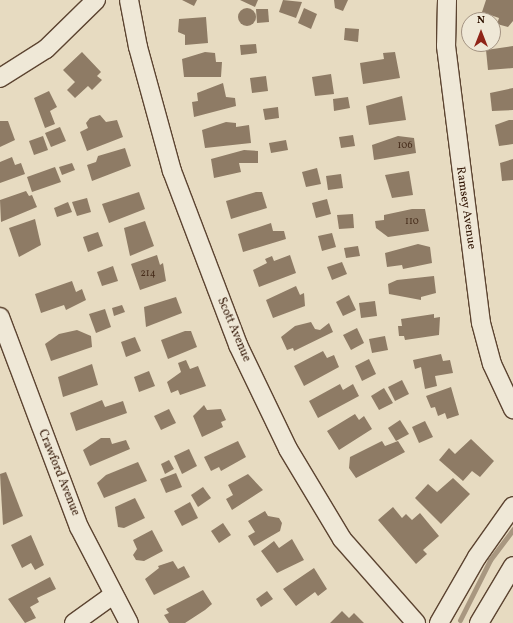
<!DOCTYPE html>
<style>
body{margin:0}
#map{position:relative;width:513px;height:623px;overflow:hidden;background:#e7dbc1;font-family:Vollkorn,serif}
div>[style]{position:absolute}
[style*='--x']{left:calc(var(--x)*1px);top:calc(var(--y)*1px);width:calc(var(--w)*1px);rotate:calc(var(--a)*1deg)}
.stream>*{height:5px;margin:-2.5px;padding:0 2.5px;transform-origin:2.5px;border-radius:2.5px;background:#a89780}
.building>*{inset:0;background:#8e7b65}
.round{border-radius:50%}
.roads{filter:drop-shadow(1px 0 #5c4431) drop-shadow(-1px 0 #5c4431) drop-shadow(0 1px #5c4431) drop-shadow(0 -1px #5c4431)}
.minor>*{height:18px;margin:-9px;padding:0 9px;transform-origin:9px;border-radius:9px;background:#efe8d7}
span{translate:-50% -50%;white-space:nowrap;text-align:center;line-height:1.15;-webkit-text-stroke:3px #efe8d7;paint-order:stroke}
.number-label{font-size:10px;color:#462c1a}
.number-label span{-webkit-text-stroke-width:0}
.street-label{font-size:12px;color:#2e1201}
.north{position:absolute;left:461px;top:12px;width:40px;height:40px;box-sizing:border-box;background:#efe8d7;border:1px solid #a29281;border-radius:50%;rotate:0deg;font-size:11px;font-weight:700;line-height:16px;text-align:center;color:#2e1201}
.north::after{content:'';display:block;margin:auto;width:14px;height:18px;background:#8f2418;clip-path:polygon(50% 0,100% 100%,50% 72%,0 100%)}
</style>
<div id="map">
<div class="stream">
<div style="--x:460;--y:620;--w:67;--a:-63.4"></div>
<div style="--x:490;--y:560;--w:39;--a:-53"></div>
</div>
<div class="building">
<div style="clip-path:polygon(182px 0,197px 0,194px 6px)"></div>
<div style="clip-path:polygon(240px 0,258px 0,255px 7px)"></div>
<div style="clip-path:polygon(283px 0,302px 2px,296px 18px,279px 12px)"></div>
<div style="clip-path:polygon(334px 0,348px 0,343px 11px,335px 8px)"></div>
<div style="clip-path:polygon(486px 0,513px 0,513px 21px,508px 27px,497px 24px,499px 18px,482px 12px)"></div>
<div class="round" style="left:238px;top:8px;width:18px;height:18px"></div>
<div style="clip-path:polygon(304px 8px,317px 14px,311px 29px,298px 23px)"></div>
<div style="clip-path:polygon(256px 9px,268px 9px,269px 22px,257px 23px)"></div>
<div style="clip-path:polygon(206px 17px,208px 43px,185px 45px,185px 35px,178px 32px,179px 19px)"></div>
<div style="clip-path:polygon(345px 28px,359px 29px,358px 42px,344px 40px)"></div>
<div style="clip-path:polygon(256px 44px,257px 53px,241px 55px,240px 45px)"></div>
<div style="clip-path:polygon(513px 46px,513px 68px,488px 70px,486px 50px)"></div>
<div style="clip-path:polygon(82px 52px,101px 72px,97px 76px,102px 80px,92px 90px,88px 86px,75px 98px,67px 90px,75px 82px,63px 70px)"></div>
<div style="clip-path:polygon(205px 52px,215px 53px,216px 62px,222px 62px,221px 77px,184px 77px,182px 59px)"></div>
<div style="clip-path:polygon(395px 52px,400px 78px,363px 84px,360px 63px,384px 59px,383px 53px)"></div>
<div style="clip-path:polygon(331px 74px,334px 94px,315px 96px,312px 77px)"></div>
<div style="clip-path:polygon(266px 76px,268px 91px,252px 93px,250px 78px)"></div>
<div style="clip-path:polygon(223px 83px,226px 97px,235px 98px,236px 106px,194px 117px,192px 102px,198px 101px,197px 93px)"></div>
<div style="clip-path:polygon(513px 88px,513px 110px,492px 111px,490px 93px)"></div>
<div style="clip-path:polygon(49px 91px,57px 107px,50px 111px,55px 124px,45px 128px,34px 98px)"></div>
<div style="clip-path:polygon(402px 96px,406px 120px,369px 125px,366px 106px)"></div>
<div style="clip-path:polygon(348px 97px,350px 108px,334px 111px,333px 99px)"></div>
<div style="clip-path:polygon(278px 107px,279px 118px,265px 120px,263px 109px)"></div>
<div style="clip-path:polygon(100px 115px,106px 122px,117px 120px,123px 137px,87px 151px,80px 132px,88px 128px,86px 123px,90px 118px)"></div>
<div style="clip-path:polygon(509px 120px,513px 120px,513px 144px,499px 146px,495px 125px)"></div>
<div style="clip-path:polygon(0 121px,8px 121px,15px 140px,0 147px)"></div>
<div style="clip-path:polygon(226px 122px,236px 123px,236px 127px,249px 125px,251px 143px,205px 148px,202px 130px)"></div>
<div style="clip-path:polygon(60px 127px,66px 141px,51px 147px,45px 133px)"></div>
<div style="clip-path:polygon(353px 135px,355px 146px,341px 148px,339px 137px)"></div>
<div style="clip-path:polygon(43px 136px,48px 150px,34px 155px,29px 141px)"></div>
<div style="clip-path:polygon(398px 136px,414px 138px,416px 153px,374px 160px,372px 145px)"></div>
<div style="clip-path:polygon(286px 140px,288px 150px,271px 153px,269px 143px)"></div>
<div style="clip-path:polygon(125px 148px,131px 166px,92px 181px,87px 165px,96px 162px,98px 156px)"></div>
<div style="clip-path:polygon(244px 150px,258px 151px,258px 163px,239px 163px,241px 172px,214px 178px,211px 159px)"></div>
<div style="clip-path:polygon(12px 157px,15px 165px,21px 163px,25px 174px,0 183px,0 162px)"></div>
<div style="clip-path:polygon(513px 159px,513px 180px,502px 181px,500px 163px)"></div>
<div style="clip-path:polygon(72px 163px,75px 170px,62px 175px,59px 167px)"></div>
<div style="clip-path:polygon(55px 167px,61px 182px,32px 192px,27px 177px)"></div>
<div style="clip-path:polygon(317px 168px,321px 184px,306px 187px,302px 172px)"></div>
<div style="clip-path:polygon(409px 171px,413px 195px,392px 198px,385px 175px)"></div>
<div style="clip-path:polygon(341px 174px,343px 188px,328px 190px,326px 176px)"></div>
<div style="clip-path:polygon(26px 191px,29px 196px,32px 195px,37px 207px,1px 222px,0 200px)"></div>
<div style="clip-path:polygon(139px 192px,145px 209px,109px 223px,102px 204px)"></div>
<div style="clip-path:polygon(256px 192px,262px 192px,267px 208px,231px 219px,226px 201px)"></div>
<div style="clip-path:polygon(87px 198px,91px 212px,77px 216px,72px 202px)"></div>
<div style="clip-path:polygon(327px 199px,331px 214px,316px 218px,312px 203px)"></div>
<div style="clip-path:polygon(68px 202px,72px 212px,57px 217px,54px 208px)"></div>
<div style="clip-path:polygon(412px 209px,425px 209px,429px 231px,388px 237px,376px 228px,375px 221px,384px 220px,384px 215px)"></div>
<div style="clip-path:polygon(353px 214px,354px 228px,339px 229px,337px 215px)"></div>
<div style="clip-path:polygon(35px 219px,41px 245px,19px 257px,9px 228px)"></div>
<div style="clip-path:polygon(145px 221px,154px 246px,130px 256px,124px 228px)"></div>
<div style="clip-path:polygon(271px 223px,273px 231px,284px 231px,286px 239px,243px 252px,238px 234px)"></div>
<div style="clip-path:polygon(98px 232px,103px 246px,88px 252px,83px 237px)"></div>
<div style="clip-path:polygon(332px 233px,336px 247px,322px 251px,318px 236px)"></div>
<div style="clip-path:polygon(418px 244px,430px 247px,432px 263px,403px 269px,402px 265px,387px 267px,385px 253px)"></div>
<div style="clip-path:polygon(358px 246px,360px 256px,346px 258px,344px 248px)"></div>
<div style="clip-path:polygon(157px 255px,160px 265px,163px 263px,166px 281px,140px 290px,131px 264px)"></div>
<div style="clip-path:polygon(290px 255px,296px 273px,259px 287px,253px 270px,267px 263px,265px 259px,272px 256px,274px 261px)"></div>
<div style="clip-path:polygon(342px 262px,347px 274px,332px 280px,327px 267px)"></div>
<div style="clip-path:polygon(113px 266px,118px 281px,102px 286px,97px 272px)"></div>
<div style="clip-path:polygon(434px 276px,436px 293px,421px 297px,421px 300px,389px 294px,388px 284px,397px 280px)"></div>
<div style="clip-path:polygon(72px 281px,76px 292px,82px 289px,86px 300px,66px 310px,64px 305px,41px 313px,35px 294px)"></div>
<div style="clip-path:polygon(296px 286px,300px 295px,304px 293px,305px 306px,273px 318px,266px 300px)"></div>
<div style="clip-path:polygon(349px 295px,356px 310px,343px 316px,336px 302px)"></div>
<div style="clip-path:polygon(176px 297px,182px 313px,146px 327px,144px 307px)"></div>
<div style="clip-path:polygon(375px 301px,377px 316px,361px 318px,359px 303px)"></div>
<div style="clip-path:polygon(122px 305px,125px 312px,114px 316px,112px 308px)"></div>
<div style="clip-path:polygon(105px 309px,111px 327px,96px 333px,89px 314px)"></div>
<div style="clip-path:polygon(434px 314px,434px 318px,440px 317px,439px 335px,405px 340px,404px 336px,399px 336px,398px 326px,402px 326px,401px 319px)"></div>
<div style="clip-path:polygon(311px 322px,315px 329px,320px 330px,329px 323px,333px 332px,294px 351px,293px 348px,287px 350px,281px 337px,295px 326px)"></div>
<div style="clip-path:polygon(357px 328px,364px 343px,351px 350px,343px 335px)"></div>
<div style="clip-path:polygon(77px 330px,91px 336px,92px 347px,51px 361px,45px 344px,59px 334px)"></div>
<div style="clip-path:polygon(185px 331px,191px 331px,197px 347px,168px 359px,161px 340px)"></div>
<div style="clip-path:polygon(385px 336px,388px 350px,372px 353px,369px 339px)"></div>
<div style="clip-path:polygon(135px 337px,141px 351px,126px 357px,121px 342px)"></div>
<div style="clip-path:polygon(323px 351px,327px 358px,334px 355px,339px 367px,304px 386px,294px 366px)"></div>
<div style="clip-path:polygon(441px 354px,443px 361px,450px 360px,453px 373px,435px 376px,437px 386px,425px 389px,421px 367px,415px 369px,413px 360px)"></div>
<div style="clip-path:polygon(369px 359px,376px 374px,362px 381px,355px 366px)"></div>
<div style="clip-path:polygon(186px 360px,190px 369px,198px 366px,206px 386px,180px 395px,178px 390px,171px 393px,167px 382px,181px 372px,178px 363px)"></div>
<div style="clip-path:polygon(92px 364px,98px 385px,63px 397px,58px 377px)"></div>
<div style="clip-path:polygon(149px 371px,155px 386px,139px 392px,134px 377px)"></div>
<div style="clip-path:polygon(402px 380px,409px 394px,395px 401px,388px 387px)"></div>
<div style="clip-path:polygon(340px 384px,343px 390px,353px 384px,359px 396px,318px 418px,309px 401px)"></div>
<div style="clip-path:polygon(451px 387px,459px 415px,447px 419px,445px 413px,438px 416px,435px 407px,431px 408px,426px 396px)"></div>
<div style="clip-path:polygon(384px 388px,393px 403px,379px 410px,371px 396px)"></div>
<div style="clip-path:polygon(102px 400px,105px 407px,123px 401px,127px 413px,76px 431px,70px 413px)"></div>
<div style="clip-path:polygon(204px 405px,207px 410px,221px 409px,226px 420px,221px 422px,223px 427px,202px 437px,193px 416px)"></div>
<div style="clip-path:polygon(169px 409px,176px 423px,161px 430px,154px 416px)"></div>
<div style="clip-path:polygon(355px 414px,359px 420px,364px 416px,372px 429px,339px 450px,327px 431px)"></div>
<div style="clip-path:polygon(400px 420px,409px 434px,396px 441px,388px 428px)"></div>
<div style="clip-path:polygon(425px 421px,433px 437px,419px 443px,412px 427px)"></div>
<div style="clip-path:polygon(101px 438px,110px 438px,112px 444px,126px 440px,130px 449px,90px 466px,83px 450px)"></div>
<div style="clip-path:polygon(471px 439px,494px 461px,480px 477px,472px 471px,463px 481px,439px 460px,449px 448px,455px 454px)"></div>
<div style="clip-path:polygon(238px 441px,246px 457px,221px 471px,219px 467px,211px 471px,204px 457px)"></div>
<div style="clip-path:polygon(382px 441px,385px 446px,398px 441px,405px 452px,356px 478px,349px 468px,350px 457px)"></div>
<div style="clip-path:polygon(189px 449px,197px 466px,182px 474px,174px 456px)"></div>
<div style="clip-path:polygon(169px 460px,174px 469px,165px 474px,161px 464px)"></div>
<div style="clip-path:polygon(138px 462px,147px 481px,104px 498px,97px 483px,106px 475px)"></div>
<div style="clip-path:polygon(6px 472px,23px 516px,3px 525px,0 474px)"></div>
<div style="clip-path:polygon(176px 473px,182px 487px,166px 493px,160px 479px)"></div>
<div style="clip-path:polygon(248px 474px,263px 490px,232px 510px,226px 499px,233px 495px,228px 485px)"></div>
<div style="clip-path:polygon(453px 478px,470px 494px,441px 524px,415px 498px,428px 484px,437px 492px)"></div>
<div style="clip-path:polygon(203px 487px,211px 498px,198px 507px,191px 495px)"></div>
<div style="clip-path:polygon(135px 498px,145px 518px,124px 528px,118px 527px,115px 507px)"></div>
<div style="clip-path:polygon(190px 502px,198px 518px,182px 526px,174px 511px)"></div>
<div style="clip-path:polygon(393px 507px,402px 518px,406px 514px,412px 520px,420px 513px,439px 536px,423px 550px,427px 554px,416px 564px,378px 520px)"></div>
<div style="clip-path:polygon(265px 511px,268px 516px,279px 518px,282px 523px,280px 531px,254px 546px,248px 536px,255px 532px,248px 521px)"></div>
<div style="clip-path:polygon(223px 523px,231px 535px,219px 543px,211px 531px)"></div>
<div style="clip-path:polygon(152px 530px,163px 551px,144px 561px,136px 560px,133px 555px,137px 549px,133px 540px)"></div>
<div style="clip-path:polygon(31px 535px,44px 565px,35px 570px,31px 563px,22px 568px,11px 545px)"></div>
<div style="clip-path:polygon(292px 539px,304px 560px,277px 573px,261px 551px,274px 541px,279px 548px)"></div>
<div style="clip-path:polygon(173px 561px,178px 569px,184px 566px,190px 577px,154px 595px,145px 579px,159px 568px,158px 566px)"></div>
<div style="clip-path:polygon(314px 568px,327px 589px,318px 596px,315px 592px,296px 606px,283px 589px)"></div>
<div style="clip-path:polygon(50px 577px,56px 589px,37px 598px,39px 602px,30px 607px,36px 618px,25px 623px,8px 599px)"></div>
<div style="clip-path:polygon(203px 590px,212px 604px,205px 610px,185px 623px,169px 623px,164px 615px,169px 613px,166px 609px)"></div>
<div style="clip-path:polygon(267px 591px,273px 599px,261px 607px,256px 599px)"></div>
<div style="clip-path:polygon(342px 611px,349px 618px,354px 613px,364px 623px,330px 623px)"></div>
</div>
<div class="roads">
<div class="minor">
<div style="--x:129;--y:0;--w:48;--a:79.2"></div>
<div style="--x:138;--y:47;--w:129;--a:74.7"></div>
<div style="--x:172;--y:171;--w:186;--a:69.2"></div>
<div style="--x:238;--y:345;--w:115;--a:64.3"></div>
<div style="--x:288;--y:449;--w:105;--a:59"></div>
<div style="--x:342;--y:539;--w:112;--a:48.6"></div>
<div style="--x:447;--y:0;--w:46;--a:91.2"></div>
<div style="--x:446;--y:46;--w:279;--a:82.8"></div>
<div style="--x:481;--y:323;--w:42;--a:75"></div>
<div style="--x:492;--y:364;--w:50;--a:65"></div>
<div style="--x:0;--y:78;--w:54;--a:-32.2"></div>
<div style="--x:46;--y:49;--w:70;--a:-44.4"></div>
<div style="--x:0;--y:317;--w:224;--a:69.4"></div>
<div style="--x:79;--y:527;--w:108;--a:62.5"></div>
<div style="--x:74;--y:623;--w:48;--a:-35.7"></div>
<div style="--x:439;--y:623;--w:76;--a:-60.1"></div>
<div style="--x:477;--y:557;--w:62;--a:-54.8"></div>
<div style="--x:479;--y:623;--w:66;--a:-59.2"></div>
</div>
</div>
<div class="number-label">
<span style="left:405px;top:146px">106</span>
<span style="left:412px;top:222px">110</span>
<span style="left:148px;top:274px">214</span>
</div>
<div class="street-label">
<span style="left:465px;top:208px;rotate:82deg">Ramsey Avenue</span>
<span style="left:233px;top:330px;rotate:67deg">Scott Avenue</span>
<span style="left:58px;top:473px;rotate:68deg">Crawford Avenue</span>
</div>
<div class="north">N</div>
</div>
